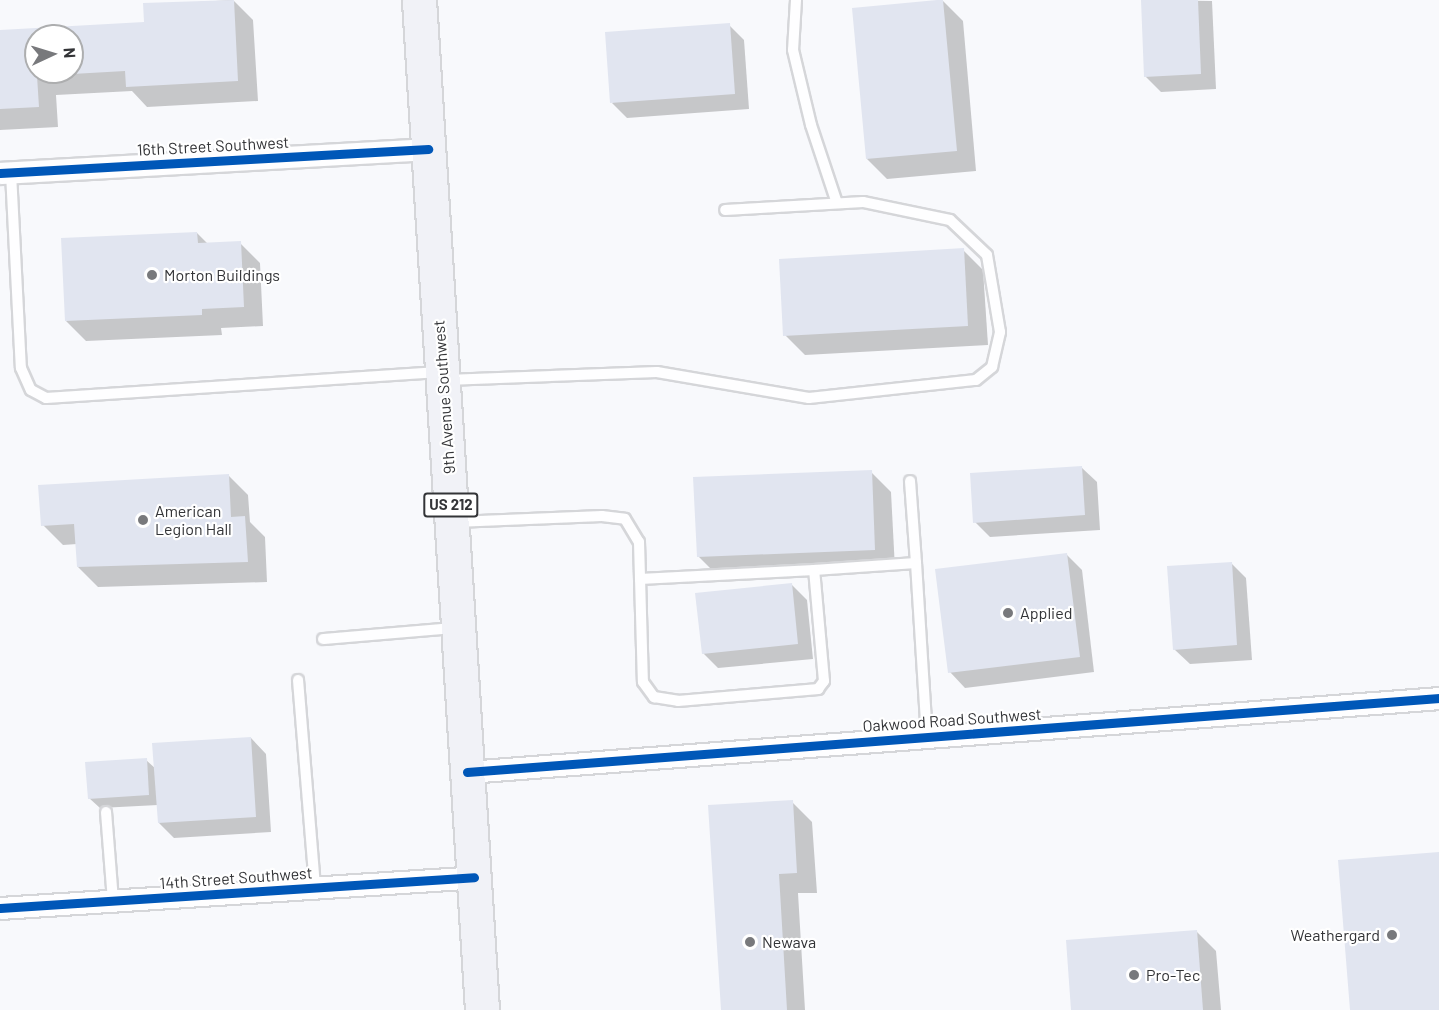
<!DOCTYPE html>
<style>
body{margin:0}
#map{position:relative;width:1439px;height:1010px;overflow:hidden;background:#f8f9fc;font-family:Barlow,sans-serif}
div>[style]{position:absolute}
[style*='--x']{left:calc(var(--x)*1px);top:calc(var(--y)*1px);width:calc(var(--w)*1px);rotate:calc(var(--a)*1deg)}
.shadow>*{inset:0;background:#0003}
.building>*{inset:0;background:#e1e5f0}
.roads{filter:drop-shadow(2px 0 #d5d6d9) drop-shadow(-2px 0 #d5d6d9) drop-shadow(0 2px #d5d6d9) drop-shadow(0 -2px #d5d6d9)}
.service>*{height:10px;margin:-5px;padding:0 5px;transform-origin:5px;border-radius:5px;background:#fefeff}
.minor>*{height:21px;margin:-10.5px;padding:0 10.5px;transform-origin:10.5px;border-radius:10.5px;background:#fefeff}
.primary>*{height:33px;margin:-16.5px;padding:0 16.5px;transform-origin:16.5px;border-radius:16.5px;background:#f1f2f7}
.cycleway>*{height:9px;margin:-4.5px;padding:0 4.5px;transform-origin:4.5px;border-radius:4.5px;background:#0057b8}
.dots>*{width:16px;height:16px;translate:-50% -50%;box-sizing:border-box;border:3px solid #fff;border-radius:50%}
span{translate:-50% -50%;white-space:nowrap;text-align:center;line-height:1.15;-webkit-text-stroke:4.5px #fff;paint-order:stroke}
.shield-label span{padding:2px 4px;background:#fff;border:2px solid;border-radius:4px;-webkit-text-stroke-width:0}
.shield-label{font-size:15px;color:#333437;font-weight:700}
.street-label{font-size:16px;color:#333437}
.poi-label{font-size:16px;color:#333437}
.left{translate:0 -50%;text-align:left}
.right{translate:-100% -50%;text-align:right}
.north{position:absolute;left:24px;top:24px;width:60px;height:60px;box-sizing:border-box;background:#fff;border:2px solid #adaeaf;border-radius:50%;rotate:86deg;font-size:16px;font-weight:700;line-height:24px;text-align:center;color:#333437}
.north::after{content:'';display:block;margin:auto;width:21px;height:27px;background:#78797c;clip-path:polygon(50% 0,100% 100%,50% 72%,0 100%)}
</style>
<div id="map">
<div class="shadow">
<div style="clip-path:polygon(evenodd,233px 0,253px 20px,258px 101px,147px 107px,132px 91px,56px 95px,58px 127px,0 130px,0 31px,146px 24px,145px 5px,233px 0,36px 36px,72px 36px,72px 72px,36px 72px,36px 36px)"></div>
<div style="clip-path:polygon(1142px 0,1212px 1px,1216px 89px,1161px 92px,1145px 76px)"></div>
<div style="clip-path:polygon(943px 1px,963px 21px,976px 171px,887px 179px,867px 159px)"></div>
<div style="clip-path:polygon(729px 25px,744px 40px,749px 109px,627px 118px,612px 103px)"></div>
<div style="clip-path:polygon(197px 233px,208px 244px,240px 243px,260px 263px,263px 326px,221px 328px,222px 335px,86px 341px,66px 321px)"></div>
<div style="clip-path:polygon(963px 250px,983px 270px,988px 345px,805px 355px,785px 335px)"></div>
<div style="clip-path:polygon(1081px 467px,1097px 482px,1100px 530px,990px 537px,975px 522px)"></div>
<div style="clip-path:polygon(871px 472px,891px 492px,895px 569px,718px 576px,698px 556px)"></div>
<div style="clip-path:polygon(228px 475px,248px 495px,250px 522px,265px 537px,267px 582px,98px 587px,78px 567px,77px 544px,63px 545px,43px 525px)"></div>
<div style="clip-path:polygon(1067px 555px,1082px 570px,1094px 672px,965px 688px,950px 672px)"></div>
<div style="clip-path:polygon(1231px 563px,1246px 578px,1252px 660px,1190px 664px,1174px 649px)"></div>
<div style="clip-path:polygon(792px 585px,807px 600px,813px 659px,718px 668px,703px 653px)"></div>
<div style="clip-path:polygon(251px 738px,266px 754px,271px 832px,174px 838px,159px 823px,158px 805px,100px 808px,89px 798px,146px 760px,156px 769px)"></div>
<div style="clip-path:polygon(792px 802px,812px 822px,817px 893px,798px 893px,805px 1010px,722px 1010px)"></div>
<div style="clip-path:polygon(1196px 931px,1216px 951px,1221px 1010px,1072px 1010px)"></div>
</div>
<div class="building">
<div style="clip-path:polygon(evenodd,234px 0,238px 81px,126px 87px,125px 71px,37px 76px,39px 107px,0 109px,0 30px,144px 22px,143px 3px,234px 0,36px 36px,72px 36px,72px 72px,36px 72px,36px 36px)"></div>
<div style="clip-path:polygon(937px 0,943px 0,957px 151px,866px 159px,852px 8px)"></div>
<div style="clip-path:polygon(1141px 0,1198px 0,1201px 74px,1144px 77px)"></div>
<div style="clip-path:polygon(730px 23px,735px 94px,610px 103px,605px 32px)"></div>
<div style="clip-path:polygon(197px 232px,198px 243px,241px 241px,244px 307px,202px 309px,202px 315px,65px 321px,61px 238px)"></div>
<div style="clip-path:polygon(964px 248px,968px 326px,783px 336px,779px 259px)"></div>
<div style="clip-path:polygon(1082px 466px,1085px 515px,973px 523px,970px 473px)"></div>
<div style="clip-path:polygon(872px 470px,875px 550px,697px 557px,693px 477px)"></div>
<div style="clip-path:polygon(229px 474px,231px 517px,245px 516px,248px 562px,77px 567px,74px 524px,41px 526px,38px 485px)"></div>
<div style="clip-path:polygon(1067px 553px,1080px 657px,948px 673px,935px 569px)"></div>
<div style="clip-path:polygon(1232px 562px,1237px 645px,1173px 650px,1167px 566px)"></div>
<div style="clip-path:polygon(792px 583px,798px 644px,702px 654px,695px 593px)"></div>
<div style="clip-path:polygon(251px 737px,256px 817px,158px 823px,152px 743px)"></div>
<div style="clip-path:polygon(147px 758px,149px 795px,88px 799px,85px 762px)"></div>
<div style="clip-path:polygon(793px 800px,797px 873px,779px 874px,787px 1010px,721px 1010px,708px 805px)"></div>
<div style="clip-path:polygon(1439px 852px,1439px 1010px,1350px 1010px,1338px 860px)"></div>
<div style="clip-path:polygon(1197px 930px,1203px 1010px,1071px 1010px,1066px 940px)"></div>
</div>
<div class="roads">
<div class="service">
<div style="--x:796;--y:0;--w:50;--a:93.4"></div>
<div style="--x:793;--y:50;--w:77;--a:76.5"></div>
<div style="--x:811;--y:125;--w:82;--a:71.6"></div>
<div style="--x:11;--y:173;--w:195;--a:87.1"></div>
<div style="--x:21;--y:368;--w:24;--a:66"></div>
<div style="--x:31;--y:390;--w:17;--a:28"></div>
<div style="--x:46;--y:398;--w:394;--a:-3.8"></div>
<div style="--x:446;--y:380;--w:211;--a:-2.2"></div>
<div style="--x:657;--y:372;--w:154;--a:9.7"></div>
<div style="--x:809;--y:398;--w:168;--a:-6.2"></div>
<div style="--x:976;--y:380;--w:21;--a:-39"></div>
<div style="--x:992;--y:367;--w:36;--a:-77"></div>
<div style="--x:1000;--y:332;--w:78;--a:-99.6"></div>
<div style="--x:987;--y:255;--w:51;--a:-136.6"></div>
<div style="--x:950;--y:220;--w:89;--a:-168.3"></div>
<div style="--x:863;--y:202;--w:138;--a:176.7"></div>
<div style="--x:910;--y:481;--w:82;--a:85.8"></div>
<div style="--x:455;--y:522;--w:147;--a:-2.3"></div>
<div style="--x:602;--y:516;--w:23;--a:7"></div>
<div style="--x:625;--y:519;--w:27;--a:59"></div>
<div style="--x:639;--y:542;--w:140;--a:88.4"></div>
<div style="--x:643;--y:682;--w:19;--a:54"></div>
<div style="--x:654;--y:697;--w:24;--a:9"></div>
<div style="--x:678;--y:701;--w:141;--a:-4.9"></div>
<div style="--x:818;--y:689;--w:10;--a:-53"></div>
<div style="--x:824;--y:681;--w:111;--a:-95.1"></div>
<div style="--x:814;--y:570;--w:102;--a:-3.9"></div>
<div style="--x:916;--y:563;--w:174;--a:86.4"></div>
<div style="--x:640;--y:579;--w:174;--a:-3"></div>
<div style="--x:323;--y:639;--w:132;--a:-4.8"></div>
<div style="--x:298;--y:680;--w:209;--a:85.3"></div>
<div style="--x:106;--y:812;--w:89;--a:85.5"></div>
</div>
<div class="minor">
<div style="--x:0;--y:173;--w:429;--a:-3.2"></div>
<div style="--x:467;--y:772;--w:975;--a:-4.35"></div>
<div style="--x:0;--y:908;--w:475;--a:-3.7"></div>
</div>
<div class="primary">
<div style="--x:419;--y:0;--w:1012;--a:86.43"></div>
</div>
</div>
<div class="cycleway">
<div style="--x:0;--y:173;--w:429;--a:-3.2"></div>
<div style="--x:467;--y:772;--w:975;--a:-4.35"></div>
<div style="--x:0;--y:908;--w:475;--a:-3.7"></div>
</div>
<div class="dots">
<div style="left:152px;top:275px;background:#78797c"></div>
<div style="left:143px;top:520px;background:#78797c"></div>
<div style="left:1008px;top:613px;background:#78797c"></div>
<div style="left:1392px;top:935px;background:#78797c"></div>
<div style="left:750px;top:942px;background:#78797c"></div>
<div style="left:1134px;top:975px;background:#78797c"></div>
</div>
<div class="shield-label">
<span style="left:451px;top:505px">US 212</span>
</div>
<div class="street-label">
<span style="left:213px;top:146px;rotate:-3deg">16th Street Southwest</span>
<span style="left:444px;top:397px;rotate:-94deg">9th Avenue Southwest</span>
<span style="left:952px;top:720px;rotate:-4deg">Oakwood Road Southwest</span>
<span style="left:236px;top:878px;rotate:-4deg">14th Street Southwest</span>
</div>
<div class="poi-label">
<span class="left" style="left:164px;top:275px">Morton Buildings</span>
<span class="left" style="left:155px;top:520px">American<br>Legion Hall</span>
<span class="left" style="left:1020px;top:613px">Applied</span>
<span class="right" style="left:1380px;top:935px">Weathergard</span>
<span class="left" style="left:762px;top:942px">Newava</span>
<span class="left" style="left:1146px;top:975px">Pro-Tec</span>
</div>
<div class="north">N</div>
</div>
